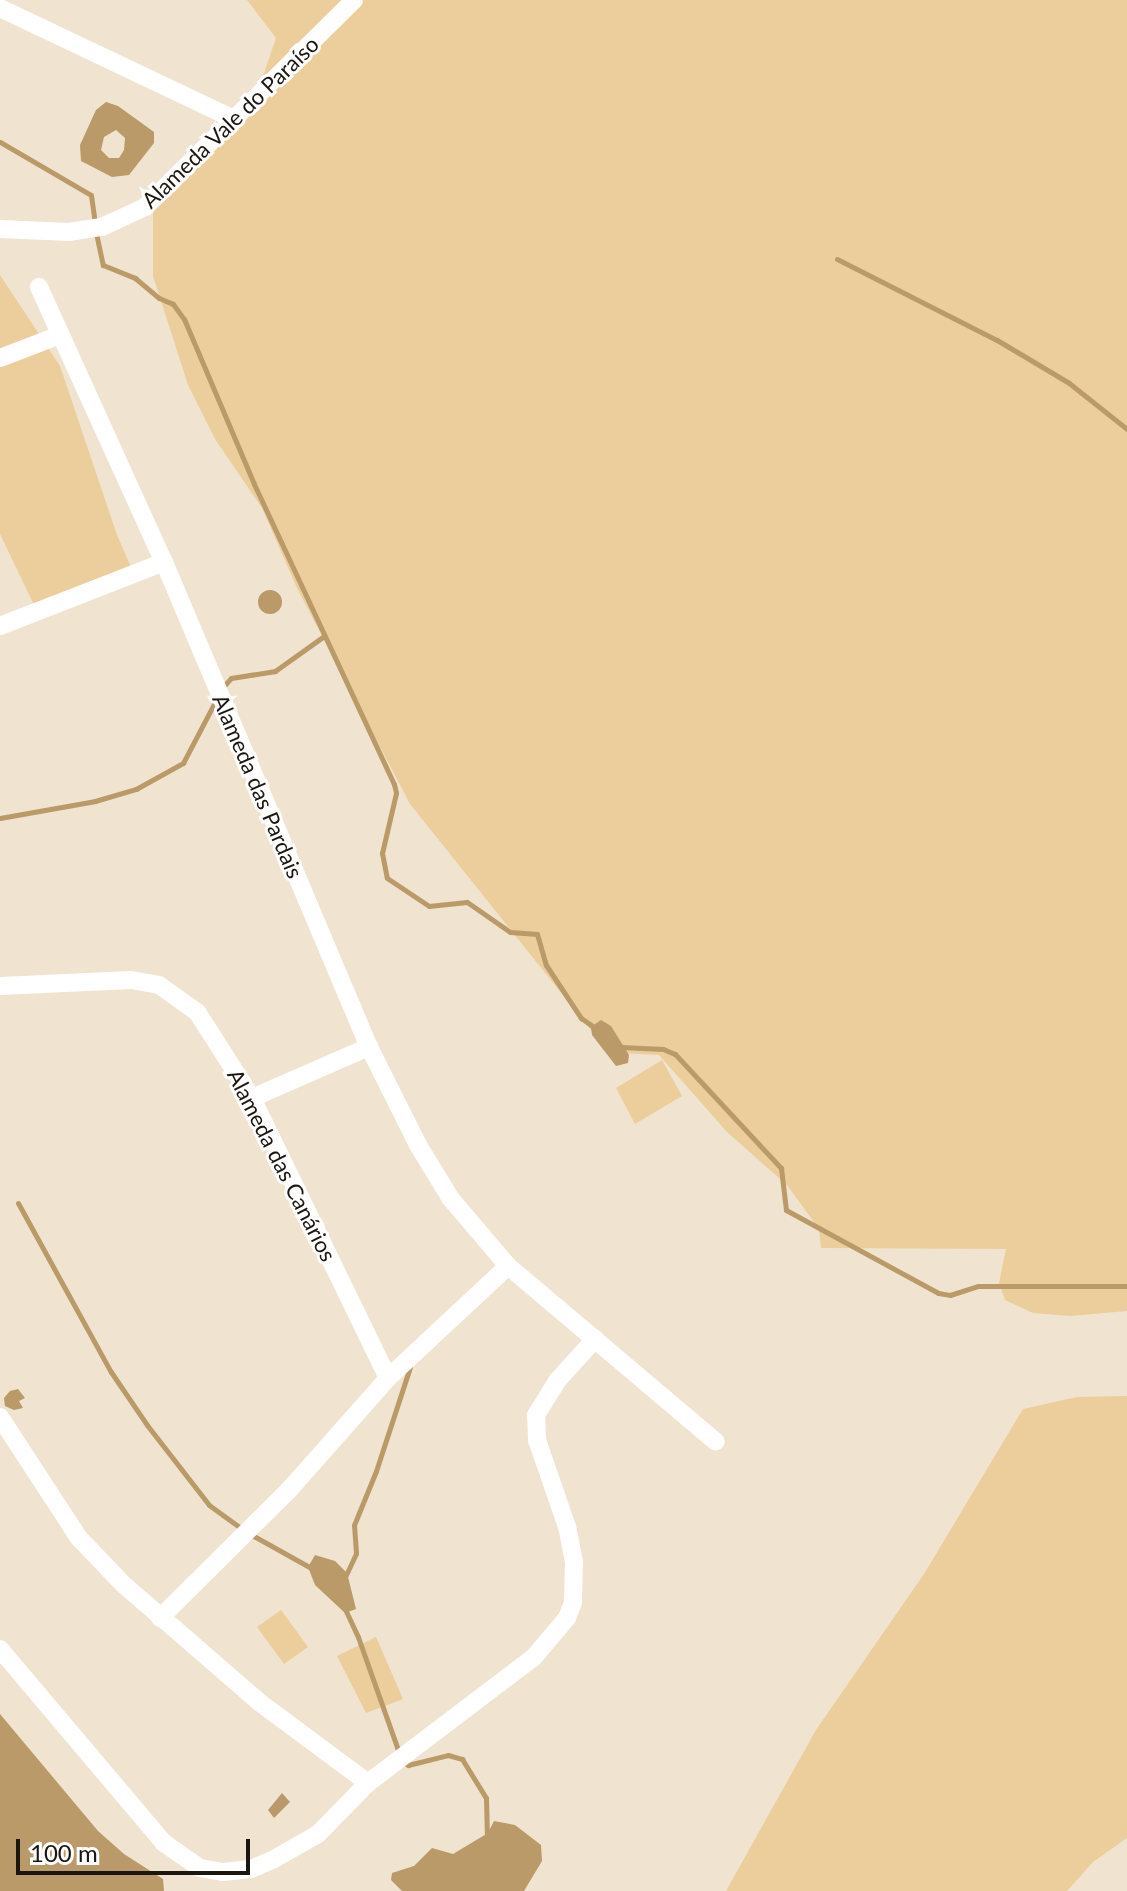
<!DOCTYPE html>
<meta charset="utf-8">
<style>
body{margin:0}
#map{position:relative;width:1127px;height:1891px;overflow:hidden;background:#f0e3d0;font-family:Lato,sans-serif}
div>[style]{position:absolute}
[style*='--x']{left:calc(var(--x)*1px);top:calc(var(--y)*1px);width:calc(var(--w)*1px);rotate:calc(var(--a)*1deg)}
.green>*{inset:0;background:#eccd9c}
.water>*{inset:0;background:#b99a68}
.round{border-radius:50%}
.stream>*{height:5px;margin:-2.5px;padding:0 2.5px;transform-origin:2.5px;border-radius:2.5px;background:#b99a68}
.minor>*{height:18px;margin:-9px;padding:0 9px;transform-origin:9px;border-radius:9px;background:#fff}
span{translate:-50% -50%;white-space:nowrap;text-align:center;line-height:1.15;-webkit-text-stroke:6px #fff;paint-order:stroke}
.street-label{font-size:22px;color:#1b1710}
.scale{position:absolute;left:16px;top:1839px;width:234px;height:36px;box-sizing:border-box;border:4px solid #1b1710;border-top:0;padding-left:10px;font-size:24px;line-height:28px;white-space:nowrap;color:#1b1710;-webkit-text-stroke:6px #fff;paint-order:stroke}
</style>
<div id="map">
<div class="green">
<div style="clip-path:polygon(247px 0,1127px 0,1127px 1311px,1070px 1316px,1033px 1313px,1005px 1300px,999px 1283px,1006px 1249px,821px 1248px,819px 1229px,787px 1185px,727px 1132px,659px 1055px,621px 1053px,602px 1044px,410px 804px,297px 588px,262px 508px,215px 439px,188px 385px,153px 276px,153px 204px,260px 85px,276px 38px)"></div>
<div style="clip-path:polygon(0 275px,60px 366px,117px 535px,137px 581px,35px 607px,0 534px)"></div>
<div style="clip-path:polygon(662px 1060px,682px 1096px,635px 1124px,616px 1088px)"></div>
<div style="clip-path:polygon(1127px 1396px,1127px 1838px,1093px 1862px,1067px 1891px,726px 1891px,816px 1730px,924px 1574px,1023px 1409px,1077px 1397px)"></div>
<div style="clip-path:polygon(281px 1610px,308px 1647px,284px 1664px,257px 1627px)"></div>
<div style="clip-path:polygon(376px 1637px,403px 1699px,366px 1713px,337px 1656px)"></div>
</div>
<div class="water">
<div style="clip-path:polygon(evenodd,106px 102px,118px 106px,154px 132px,154px 143px,129px 175px,112px 177px,81px 161px,80px 145px,96px 110px,106px 102px,116px 130px,125px 138px,124px 150px,119px 158px,109px 158px,101px 150px,104px 137px,116px 130px)"></div>
<div class="round" style="left:258px;top:590px;width:24px;height:24px"></div>
<div style="clip-path:polygon(601px 1020px,611px 1026px,629px 1055px,628px 1063px,616px 1066px,592px 1035px,591px 1027px)"></div>
<div style="clip-path:polygon(18px 1389px,25px 1398px,19px 1401px,23px 1408px,14px 1410px,5px 1406px,4px 1398px,10px 1391px)"></div>
<div style="clip-path:polygon(315px 1555px,335px 1561px,347px 1573px,356px 1609px,345px 1613px,315px 1585px,308px 1567px)"></div>
<div style="clip-path:polygon(0 1714px,98px 1831px,124px 1854px,163px 1879px,164px 1891px,0 1891px)"></div>
<div style="clip-path:polygon(282px 1793px,290px 1802px,274px 1818px,268px 1810px)"></div>
<div style="clip-path:polygon(494px 1821px,515px 1825px,541px 1845px,542px 1861px,524px 1891px,402px 1891px,391px 1880px,392px 1873px,414px 1866px,432px 1848px,453px 1854px,488px 1833px)"></div>
</div>
<div class="stream">
<div style="--x:0;--y:142;--w:105;--a:30.2"></div>
<div style="--x:91;--y:195;--w:28;--a:82"></div>
<div style="--x:96;--y:233;--w:33;--a:78"></div>
<div style="--x:103;--y:265;--w:35;--a:22"></div>
<div style="--x:135;--y:278;--w:31;--a:40"></div>
<div style="--x:159;--y:298;--w:15;--a:23"></div>
<div style="--x:173;--y:304;--w:19;--a:54"></div>
<div style="--x:184;--y:319;--w:179;--a:67"></div>
<div style="--x:254;--y:484;--w:331;--a:65"></div>
<div style="--x:394;--y:784;--w:9;--a:77"></div>
<div style="--x:396;--y:793;--w:62;--a:103.1"></div>
<div style="--x:382;--y:853;--w:25;--a:79"></div>
<div style="--x:387;--y:878;--w:50;--a:33.7"></div>
<div style="--x:429;--y:906;--w:38;--a:-6"></div>
<div style="--x:467;--y:902;--w:52;--a:34.9"></div>
<div style="--x:510;--y:932;--w:27;--a:4"></div>
<div style="--x:537;--y:934;--w:32;--a:74"></div>
<div style="--x:546;--y:965;--w:64;--a:56.6"></div>
<div style="--x:581;--y:1018;--w:19;--a:35"></div>
<div style="--x:837;--y:259;--w:179;--a:26.9"></div>
<div style="--x:997;--y:340;--w:84;--a:30.8"></div>
<div style="--x:1069;--y:383;--w:74;--a:38.4"></div>
<div style="--x:222;--y:688;--w:13;--a:-48"></div>
<div style="--x:231;--y:678;--w:45;--a:-9"></div>
<div style="--x:275;--y:671;--w:60;--a:-35.5"></div>
<div style="--x:0;--y:818;--w:97;--a:-10.1"></div>
<div style="--x:95;--y:801;--w:43;--a:-16.3"></div>
<div style="--x:136;--y:789;--w:54;--a:-29"></div>
<div style="--x:183;--y:763;--w:71;--a:-62.4"></div>
<div style="--x:621;--y:1047;--w:42;--a:2.7"></div>
<div style="--x:663;--y:1049;--w:13;--a:23"></div>
<div style="--x:675;--y:1054;--w:156;--a:47.1"></div>
<div style="--x:781;--y:1168;--w:42;--a:83.2"></div>
<div style="--x:786;--y:1210;--w:173;--a:28.6"></div>
<div style="--x:938;--y:1293;--w:12;--a:9"></div>
<div style="--x:950;--y:1295;--w:29;--a:-18"></div>
<div style="--x:978;--y:1286;--w:149;--a:0"></div>
<div style="--x:18;--y:1203;--w:193;--a:61.2"></div>
<div style="--x:111;--y:1372;--w:64;--a:55.8"></div>
<div style="--x:147;--y:1425;--w:101;--a:52.2"></div>
<div style="--x:209;--y:1505;--w:41;--a:36"></div>
<div style="--x:250;--y:1534;--w:70;--a:29.1"></div>
<div style="--x:345;--y:1577;--w:26;--a:-65"></div>
<div style="--x:356;--y:1553;--w:28;--a:-94"></div>
<div style="--x:354;--y:1525;--w:58;--a:-67.8"></div>
<div style="--x:376;--y:1471;--w:109;--a:-71.9"></div>
<div style="--x:345;--y:1609;--w:31;--a:65"></div>
<div style="--x:358;--y:1637;--w:123;--a:70.5"></div>
<div style="--x:403;--y:1762;--w:6;--a:31"></div>
<div style="--x:408;--y:1765;--w:41;--a:-14"></div>
<div style="--x:448;--y:1755;--w:15;--a:16"></div>
<div style="--x:462;--y:1759;--w:46;--a:58.4"></div>
<div style="--x:486;--y:1798;--w:41;--a:88.6"></div>
</div>
<div class="minor">
<div style="--x:0;--y:8;--w:259;--a:25.4"></div>
<div style="--x:0;--y:229;--w:69;--a:2.5"></div>
<div style="--x:69;--y:232;--w:33;--a:-9"></div>
<div style="--x:102;--y:227;--w:47;--a:-24.9"></div>
<div style="--x:145;--y:207;--w:294;--a:-44.7"></div>
<div style="--x:39;--y:287;--w:302;--a:65.6"></div>
<div style="--x:164;--y:562;--w:527;--a:67.09"></div>
<div style="--x:369;--y:1047;--w:110;--a:63.4"></div>
<div style="--x:418;--y:1145;--w:63;--a:58.6"></div>
<div style="--x:451;--y:1199;--w:88;--a:49.6"></div>
<div style="--x:0;--y:358;--w:64;--a:-21"></div>
<div style="--x:0;--y:626;--w:176;--a:-21.3"></div>
<div style="--x:0;--y:986;--w:131;--a:-2.6"></div>
<div style="--x:131;--y:980;--w:28;--a:10"></div>
<div style="--x:159;--y:985;--w:47;--a:35.4"></div>
<div style="--x:197;--y:1012;--w:102;--a:57.4"></div>
<div style="--x:252;--y:1098;--w:311;--a:64.1"></div>
<div style="--x:252;--y:1098;--w:128;--a:-23.6"></div>
<div style="--x:0;--y:1417;--w:145;--a:56.9"></div>
<div style="--x:79;--y:1538;--w:64;--a:46.3"></div>
<div style="--x:123;--y:1584;--w:180;--a:40.9"></div>
<div style="--x:259;--y:1702;--w:136;--a:36.6"></div>
<div style="--x:160;--y:1618;--w:182;--a:-44.8"></div>
<div style="--x:289;--y:1490;--w:149;--a:-48.5"></div>
<div style="--x:388;--y:1378;--w:164;--a:-43"></div>
<div style="--x:508;--y:1266;--w:272;--a:40.2"></div>
<div style="--x:0;--y:1649;--w:254;--a:49.8"></div>
<div style="--x:164;--y:1843;--w:44;--a:34.8"></div>
<div style="--x:200;--y:1868;--w:23;--a:10"></div>
<div style="--x:223;--y:1872;--w:28;--a:-6"></div>
<div style="--x:251;--y:1869;--w:25;--a:-23"></div>
<div style="--x:274;--y:1859;--w:51;--a:-29.6"></div>
<div style="--x:318;--y:1834;--w:71;--a:-45.6"></div>
<div style="--x:368;--y:1783;--w:208;--a:-37.2"></div>
<div style="--x:534;--y:1657;--w:51;--a:-49.8"></div>
<div style="--x:567;--y:1618;--w:17;--a:-69"></div>
<div style="--x:573;--y:1602;--w:40;--a:-88.6"></div>
<div style="--x:574;--y:1562;--w:36;--a:-101"></div>
<div style="--x:567;--y:1527;--w:92;--a:-109"></div>
<div style="--x:537;--y:1440;--w:25;--a:-92"></div>
<div style="--x:536;--y:1415;--w:40;--a:-58"></div>
<div style="--x:557;--y:1381;--w:57;--a:-47.9"></div>
</div>
<div class="street-label">
<span style="left:230px;top:122px;rotate:-44deg">Alameda Vale do Paraíso</span>
<span style="left:258px;top:786px;rotate:67deg">Alameda das Pardais</span>
<span style="left:282px;top:1165px;rotate:63deg">Alameda das Canários</span>
</div>
<div class="scale">100 m</div>
</div>
